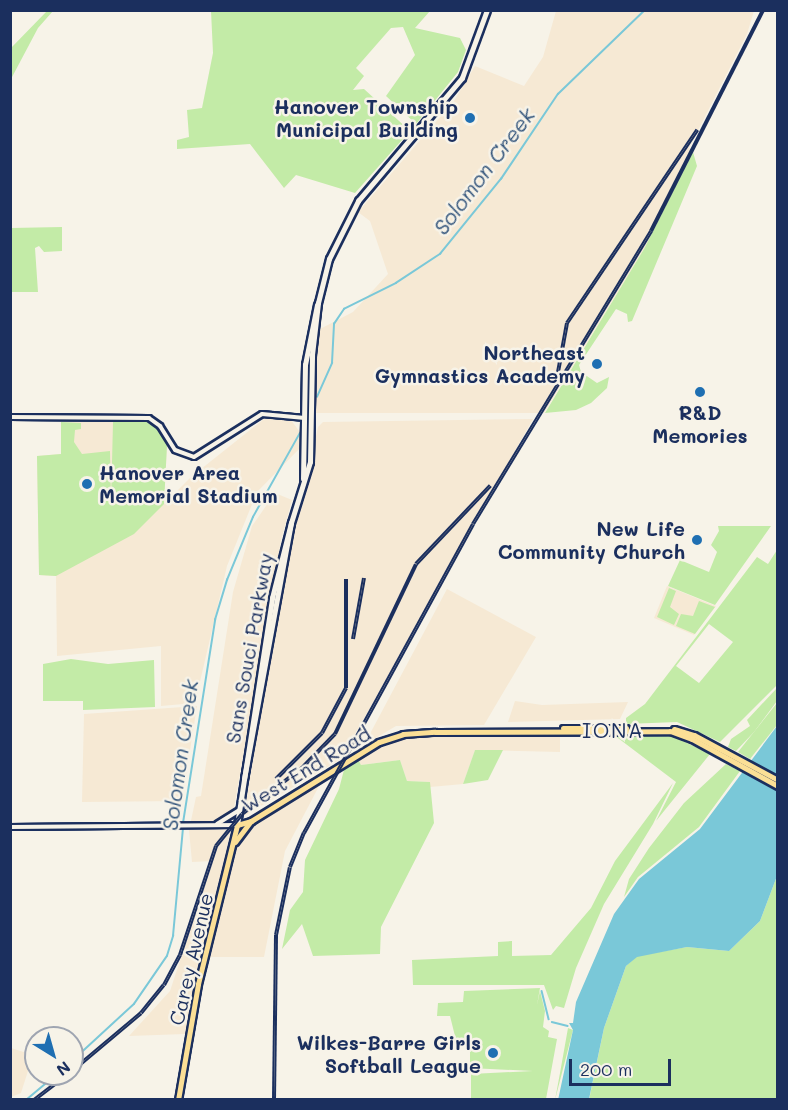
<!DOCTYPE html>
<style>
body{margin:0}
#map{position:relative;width:788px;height:1110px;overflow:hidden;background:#f7f3e8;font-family:Mali,sans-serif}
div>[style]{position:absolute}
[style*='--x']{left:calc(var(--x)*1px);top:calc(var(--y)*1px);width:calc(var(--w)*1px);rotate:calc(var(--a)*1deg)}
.built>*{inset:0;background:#f6e9d4}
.green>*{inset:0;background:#c3eba7}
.water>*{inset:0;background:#7ac8d8}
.stream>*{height:1.5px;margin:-0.75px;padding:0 0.75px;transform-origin:0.75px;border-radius:0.75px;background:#7ac8d8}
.roads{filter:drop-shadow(2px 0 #1b2f5e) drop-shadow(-2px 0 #1b2f5e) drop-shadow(0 2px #1b2f5e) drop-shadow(0 -2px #1b2f5e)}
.tertiary>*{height:4px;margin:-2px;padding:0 2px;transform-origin:2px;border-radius:2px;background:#f7f3e8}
.secondary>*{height:4.5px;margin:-2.25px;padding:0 2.25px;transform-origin:2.25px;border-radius:2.25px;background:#f7f3e8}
.primary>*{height:5px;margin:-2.5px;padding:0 2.5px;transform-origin:2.5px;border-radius:2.5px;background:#fbdf96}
.rail>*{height:4px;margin-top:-2px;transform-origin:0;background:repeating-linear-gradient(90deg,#f7f3e8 0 4.5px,#1b2f5e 0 9px);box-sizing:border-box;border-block:2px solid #1b2f5e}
.dots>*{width:16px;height:16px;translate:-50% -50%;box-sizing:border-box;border:3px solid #f7f3e8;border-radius:50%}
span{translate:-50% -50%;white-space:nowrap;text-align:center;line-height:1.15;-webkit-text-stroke:5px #f7f3e8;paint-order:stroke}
.poi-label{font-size:20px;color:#1b2f5e;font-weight:700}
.right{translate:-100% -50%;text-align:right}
.left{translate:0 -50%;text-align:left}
.street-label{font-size:20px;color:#1b2f5e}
.water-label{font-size:21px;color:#33557c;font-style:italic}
.neighbourhood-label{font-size:21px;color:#1b2f5e;letter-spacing:1.5px}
.frame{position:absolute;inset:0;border:12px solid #1b2f5e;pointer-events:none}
.north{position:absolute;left:24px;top:1026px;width:60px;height:60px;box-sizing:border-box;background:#f7f3e8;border:2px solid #9fa5b1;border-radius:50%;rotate:143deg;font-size:16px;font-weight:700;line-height:24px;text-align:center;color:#1b2f5e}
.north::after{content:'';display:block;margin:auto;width:21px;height:27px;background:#1f6fb2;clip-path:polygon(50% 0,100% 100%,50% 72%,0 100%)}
.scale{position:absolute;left:569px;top:1059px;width:102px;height:27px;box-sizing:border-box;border:3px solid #1b2f5e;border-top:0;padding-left:8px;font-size:18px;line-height:21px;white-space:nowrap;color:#1b2f5e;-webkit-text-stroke:4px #f7f3e8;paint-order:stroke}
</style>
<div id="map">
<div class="built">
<div style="clip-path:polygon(556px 11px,754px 11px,747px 34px,689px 148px,693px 152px,644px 249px,544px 413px,314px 413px,313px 387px,320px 329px,353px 312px,388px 274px,370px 221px,358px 212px,454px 101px,475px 66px,524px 86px,543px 57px)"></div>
<div style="clip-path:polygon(277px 417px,291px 420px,302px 435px,302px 446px,257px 492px,227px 566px,195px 703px,161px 706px,161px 646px,57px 656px,56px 576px,39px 575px,37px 456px,61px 454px,61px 422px,150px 422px,156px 426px,167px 445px,164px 504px,191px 477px,264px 419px)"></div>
<div style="clip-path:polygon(533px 419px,341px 759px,244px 816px,276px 613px,318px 427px,323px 422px)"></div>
<div style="clip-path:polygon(275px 493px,292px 500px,281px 540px,234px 808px,215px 823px,214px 829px,231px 830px,185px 1034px,129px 1036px,170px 991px,213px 861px,192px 862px,189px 830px,196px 797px,201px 796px,233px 592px,252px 526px)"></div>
<div style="clip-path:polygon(667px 586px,716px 606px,694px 635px,654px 618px)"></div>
<div style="clip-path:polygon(447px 589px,536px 637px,484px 725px,396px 726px,364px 745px)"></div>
<div style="clip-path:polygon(515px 701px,542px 705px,628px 702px,620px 719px,508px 722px)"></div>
<div style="clip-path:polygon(197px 706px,182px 801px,82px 802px,84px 714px)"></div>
<div style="clip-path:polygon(560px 736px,560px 752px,475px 750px,463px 784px,430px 787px,430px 782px,407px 781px,400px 760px,361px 765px,358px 759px,403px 737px)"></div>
<div style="clip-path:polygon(316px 784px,318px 788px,285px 851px,264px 957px,207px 957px,237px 842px,254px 822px)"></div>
<div style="clip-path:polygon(11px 1048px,33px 1055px,21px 1093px,11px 1097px)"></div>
</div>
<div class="green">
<div style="clip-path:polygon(47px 11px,53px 11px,38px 28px,11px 79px,11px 48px)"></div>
<div style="clip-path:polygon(211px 11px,430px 11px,415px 28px,460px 38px,466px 50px,458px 72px,416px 124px,386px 96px,415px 55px,403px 27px,391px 28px,356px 68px,364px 76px,353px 90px,364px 89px,410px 131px,355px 193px,296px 175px,284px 188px,250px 144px,177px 149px,177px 140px,189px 137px,187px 110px,202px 108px,213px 53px)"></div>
<div style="clip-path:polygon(693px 152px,697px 166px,632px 321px,628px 322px,627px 314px,616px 309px,579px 365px,581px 372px,597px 383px,609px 377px,607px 388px,591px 403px,576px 410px,545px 413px,644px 249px)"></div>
<div style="clip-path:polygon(62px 227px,62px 251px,44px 252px,39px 246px,35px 248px,38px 292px,11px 292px,11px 228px)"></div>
<div style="clip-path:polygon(61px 422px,81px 423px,81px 429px,75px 430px,74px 442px,82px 454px,110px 451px,111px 502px,113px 422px,150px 422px,156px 426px,167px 445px,164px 504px,134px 534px,56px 576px,39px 575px,37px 456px,61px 454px)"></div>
<div style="clip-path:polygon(718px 526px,771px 526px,715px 605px,668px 586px,680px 560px,709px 572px,717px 552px,711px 545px,719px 531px)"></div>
<div style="clip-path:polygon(evenodd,777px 550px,777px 685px,720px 742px,677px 722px,626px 724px,626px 718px,645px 704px,757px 557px,768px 564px,777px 550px,709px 624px,733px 642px,699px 683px,676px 666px,709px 624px)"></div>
<div style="clip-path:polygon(669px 588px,676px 591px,670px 607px,679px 614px,674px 625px,657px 617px)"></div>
<div style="clip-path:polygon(699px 601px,715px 607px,695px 634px,676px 626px,681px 614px,693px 616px)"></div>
<div style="clip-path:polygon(71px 659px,108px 664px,154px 660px,155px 707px,83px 710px,83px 701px,43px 701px,43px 664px)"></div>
<div style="clip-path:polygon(777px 688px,777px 701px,754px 732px,736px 751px,728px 747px,731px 739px,750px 726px,747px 720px)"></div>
<div style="clip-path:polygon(777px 703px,777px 725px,750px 759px,738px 752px)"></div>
<div style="clip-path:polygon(659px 734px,675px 737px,710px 754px,656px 821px,676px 782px,614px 735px)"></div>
<div style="clip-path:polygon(475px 750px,503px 750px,488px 780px,463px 784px)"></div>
<div style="clip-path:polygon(358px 759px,361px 765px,400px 760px,407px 781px,430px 782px,434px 823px,381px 927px,380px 954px,313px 956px,302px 924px,282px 949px,290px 910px,303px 892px,305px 860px,339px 789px,345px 766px)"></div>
<div style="clip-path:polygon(726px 764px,740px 771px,699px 827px,638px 877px,624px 897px,629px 879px,649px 848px,684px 803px)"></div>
<div style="clip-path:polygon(673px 783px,653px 824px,604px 904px,576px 968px,564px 1008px,556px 1006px,553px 1010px,544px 985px,413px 985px,412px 960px,498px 956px,498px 942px,512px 941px,512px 956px,551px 955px,591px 908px,615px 861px)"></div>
<div style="clip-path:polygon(777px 876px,777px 1099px,589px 1100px,604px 1028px,626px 966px,637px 956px,687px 947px,729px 951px,760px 921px)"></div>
<div style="clip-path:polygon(540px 988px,537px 1005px,540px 991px,545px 1011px,543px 1027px,549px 1031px,548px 1037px,557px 1039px,546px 1099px,471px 1099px,471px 1074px,533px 1071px,470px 1068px,470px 1045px,456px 1040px,450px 1016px,437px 1016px,438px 1003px,463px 1002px,464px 991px)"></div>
<div style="clip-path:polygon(568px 1028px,573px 1030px,555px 1100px,560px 1073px)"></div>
</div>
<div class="water">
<div style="clip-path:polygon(777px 726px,777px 876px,760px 921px,729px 951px,687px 947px,637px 957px,626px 966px,604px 1028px,589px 1099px,558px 1100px,573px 1030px,569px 1023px,573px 1023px,576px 1002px,614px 914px,639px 879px,700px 829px)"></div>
</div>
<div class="stream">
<div style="--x:317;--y:397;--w:37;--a:-66"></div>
<div style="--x:332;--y:363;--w:39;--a:-87"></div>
<div style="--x:334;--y:324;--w:18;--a:-56"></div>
<div style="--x:344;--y:309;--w:58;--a:-26.6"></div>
<div style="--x:396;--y:283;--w:53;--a:-33.4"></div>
<div style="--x:440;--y:254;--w:97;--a:-50.9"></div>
<div style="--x:501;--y:179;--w:102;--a:-56.2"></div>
<div style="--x:558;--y:94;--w:121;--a:-44"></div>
<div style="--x:183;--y:823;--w:206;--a:-81"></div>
<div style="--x:215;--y:620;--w:42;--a:-73.3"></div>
<div style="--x:227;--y:580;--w:68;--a:-67.6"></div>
<div style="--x:253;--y:517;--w:96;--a:-60.8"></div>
<div style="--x:542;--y:991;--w:29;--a:76"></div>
<div style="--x:552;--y:1022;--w:16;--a:14"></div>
<div style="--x:72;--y:1061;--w:84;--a:-42.6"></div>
<div style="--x:134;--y:1004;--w:58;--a:-55.5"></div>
<div style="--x:167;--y:956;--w:21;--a:-73"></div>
<div style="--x:173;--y:936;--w:108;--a:-84.7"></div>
<div style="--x:26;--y:1100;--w:40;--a:-40"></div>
</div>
<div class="roads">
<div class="tertiary">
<div style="--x:10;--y:417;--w:139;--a:0.4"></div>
<div style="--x:149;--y:418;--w:14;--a:36"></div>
<div style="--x:160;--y:426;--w:28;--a:58"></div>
<div style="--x:175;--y:450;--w:20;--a:20"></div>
<div style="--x:194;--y:457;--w:80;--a:-32.3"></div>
<div style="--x:262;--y:414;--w:43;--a:5.3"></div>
<div style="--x:217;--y:824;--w:26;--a:-32"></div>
<div style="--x:10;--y:827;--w:227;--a:-0.5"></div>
</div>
<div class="secondary">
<div style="--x:303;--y:479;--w:114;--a:-89"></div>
<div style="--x:305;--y:365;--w:61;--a:-78.7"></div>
<div style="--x:244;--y:779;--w:260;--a:-79.6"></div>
<div style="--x:291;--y:523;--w:64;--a:-72.7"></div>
<div style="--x:310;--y:462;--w:107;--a:-88.9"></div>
<div style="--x:312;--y:355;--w:52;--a:-83.4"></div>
<div style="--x:318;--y:303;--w:45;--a:-76"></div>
<div style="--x:329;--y:259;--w:65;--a:-63.4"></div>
<div style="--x:358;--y:201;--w:161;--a:-49.8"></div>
<div style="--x:462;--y:78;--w:72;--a:-69.8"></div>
<div style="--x:237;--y:825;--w:230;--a:-81.2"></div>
<div style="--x:272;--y:598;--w:77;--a:-75.8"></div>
</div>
<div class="primary">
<div style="--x:563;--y:728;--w:63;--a:0"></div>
<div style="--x:674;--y:729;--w:21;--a:17"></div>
<div style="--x:694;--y:735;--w:95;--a:28.2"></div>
<div style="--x:235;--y:842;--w:26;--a:-53"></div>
<div style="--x:178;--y:1100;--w:118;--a:-80.2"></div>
<div style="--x:198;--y:984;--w:164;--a:-76.2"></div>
<div style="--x:237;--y:825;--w:15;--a:-16"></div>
<div style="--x:251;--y:821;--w:150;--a:-31.7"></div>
<div style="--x:379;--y:742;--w:25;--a:-18"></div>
<div style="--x:403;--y:734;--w:32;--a:-4"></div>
<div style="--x:435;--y:732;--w:235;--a:-0.2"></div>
<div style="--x:670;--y:731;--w:23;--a:20"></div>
<div style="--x:692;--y:739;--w:98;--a:28.7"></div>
</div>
</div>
<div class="rail">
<div style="--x:556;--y:383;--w:61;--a:-79.6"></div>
<div style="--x:567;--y:323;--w:233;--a:-56"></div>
<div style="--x:353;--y:639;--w:62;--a:-79.8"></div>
<div style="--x:276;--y:779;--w:65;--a:-45"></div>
<div style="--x:322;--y:733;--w:51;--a:-61.9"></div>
<div style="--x:346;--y:688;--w:109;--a:-90"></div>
<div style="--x:72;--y:1071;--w:90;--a:-40"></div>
<div style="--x:141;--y:1013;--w:36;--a:-51"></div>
<div style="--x:164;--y:985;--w:34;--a:-62"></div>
<div style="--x:180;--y:955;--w:115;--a:-71.7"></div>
<div style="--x:216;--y:846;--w:41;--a:-50.9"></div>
<div style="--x:242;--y:814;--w:77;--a:-37.6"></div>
<div style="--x:303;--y:767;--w:46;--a:-45.9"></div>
<div style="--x:335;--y:734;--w:188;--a:-64.5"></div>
<div style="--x:416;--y:564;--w:108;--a:-46.5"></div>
<div style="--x:34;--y:1100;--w:43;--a:-37.4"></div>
<div style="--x:274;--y:1100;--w:165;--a:-89.3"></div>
<div style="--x:276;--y:935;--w:69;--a:-78.4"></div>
<div style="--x:290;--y:867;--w:37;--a:-68"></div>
<div style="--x:304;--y:833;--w:352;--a:-61.3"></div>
<div style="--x:473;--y:524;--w:343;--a:-58.7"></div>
<div style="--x:651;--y:231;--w:248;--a:-63.1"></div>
</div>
<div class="dots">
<div style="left:470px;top:118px;background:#1f6fb2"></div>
<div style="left:597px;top:364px;background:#1f6fb2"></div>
<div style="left:700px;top:392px;background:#1f6fb2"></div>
<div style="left:87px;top:484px;background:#1f6fb2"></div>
<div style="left:697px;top:540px;background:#1f6fb2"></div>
<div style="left:493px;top:1053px;background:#1f6fb2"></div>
</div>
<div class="poi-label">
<span class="right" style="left:458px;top:118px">Hanover Township<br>Municipal Building</span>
<span class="right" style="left:585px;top:364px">Northeast<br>Gymnastics Academy</span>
<span style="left:700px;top:424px">R&amp;D<br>Memories</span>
<span class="left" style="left:99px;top:484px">Hanover Area<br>Memorial Stadium</span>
<span class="right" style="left:685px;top:540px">New Life<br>Community Church</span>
<span class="right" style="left:481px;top:1054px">Wilkes-Barre Girls<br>Softball League</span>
</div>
<div class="street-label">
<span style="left:249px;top:648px;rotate:-80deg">Sans Souci Parkway</span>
<span style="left:306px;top:769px;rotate:-31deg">West End Road</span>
<span style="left:191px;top:959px;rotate:-77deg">Carey Avenue</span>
</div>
<div class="water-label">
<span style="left:484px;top:171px;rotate:-53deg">Solomon Creek</span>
<span style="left:180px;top:755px;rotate:-82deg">Solomon Creek</span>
</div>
<div class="neighbourhood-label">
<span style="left:613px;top:730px">IONA</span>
</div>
<div class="frame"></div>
<div class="north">N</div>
<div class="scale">200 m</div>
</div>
